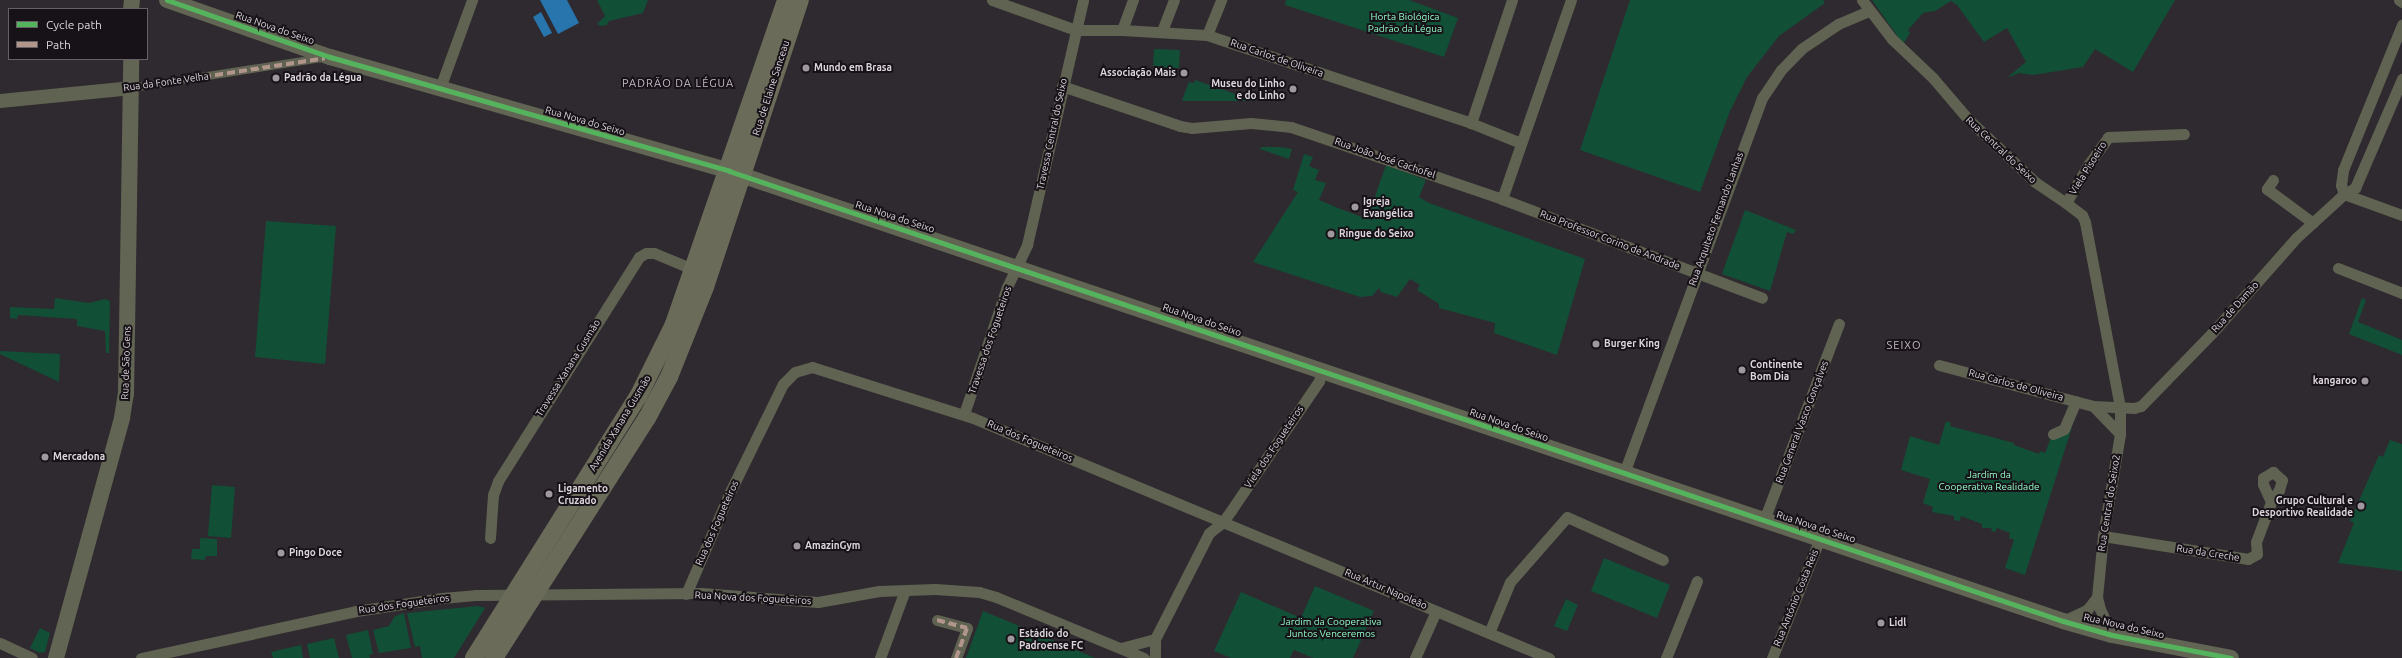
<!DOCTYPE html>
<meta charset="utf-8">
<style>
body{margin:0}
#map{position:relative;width:2402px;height:658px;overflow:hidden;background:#2f2a2f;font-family:Ubuntu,sans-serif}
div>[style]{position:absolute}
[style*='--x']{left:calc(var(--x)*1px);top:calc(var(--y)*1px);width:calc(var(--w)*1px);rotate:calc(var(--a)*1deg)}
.green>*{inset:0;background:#114f37}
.water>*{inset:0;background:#2874ad}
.pedestrian>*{height:8px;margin:-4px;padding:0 4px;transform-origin:4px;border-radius:4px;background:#606352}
.minor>*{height:11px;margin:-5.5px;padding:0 5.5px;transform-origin:5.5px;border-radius:5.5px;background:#606352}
.tertiary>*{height:14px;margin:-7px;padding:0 7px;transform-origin:7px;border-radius:7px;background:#606352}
.secondary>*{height:16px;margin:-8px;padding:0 8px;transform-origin:8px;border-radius:8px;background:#626553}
.primary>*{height:18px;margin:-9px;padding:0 9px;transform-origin:9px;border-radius:9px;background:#6a6b58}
.quiet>*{height:4px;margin-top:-2px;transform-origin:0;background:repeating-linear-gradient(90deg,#b2968c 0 8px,transparent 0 12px)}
.cycleway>*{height:5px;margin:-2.5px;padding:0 2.5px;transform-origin:2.5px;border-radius:2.5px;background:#56b35d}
.dots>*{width:11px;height:11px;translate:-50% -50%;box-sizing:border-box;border:2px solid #171217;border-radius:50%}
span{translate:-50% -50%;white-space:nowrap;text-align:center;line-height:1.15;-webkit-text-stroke:4px #171217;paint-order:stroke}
.park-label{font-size:10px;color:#93fdc9}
.street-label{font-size:10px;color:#dcd5dc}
.poi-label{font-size:10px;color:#dcd5dc;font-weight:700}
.left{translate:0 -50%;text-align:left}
.right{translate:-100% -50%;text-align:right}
.neighbourhood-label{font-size:11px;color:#c7b9c7;letter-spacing:1px}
.legend{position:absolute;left:8px;top:8px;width:140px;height:52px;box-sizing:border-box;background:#171217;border:1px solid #666066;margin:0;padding:5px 7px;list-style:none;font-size:12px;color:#dcd5dc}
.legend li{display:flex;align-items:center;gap:8px;height:20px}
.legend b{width:20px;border:1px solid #666066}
</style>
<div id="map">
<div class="green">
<div style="clip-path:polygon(597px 0,648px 0,643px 13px,609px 21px,607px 25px,601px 26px,597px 24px,605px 16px)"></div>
<div style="clip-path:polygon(1286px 0,1409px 0,1458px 18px,1444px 57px,1285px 5px)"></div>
<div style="clip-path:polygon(1630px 0,1823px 0,1825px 3px,1779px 36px,1747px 77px,1730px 111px,1700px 192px,1580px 150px)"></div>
<div style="clip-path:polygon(1872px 0,2175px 0,2133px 72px,2095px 49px,2083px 67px,2033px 75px,2019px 73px,2007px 78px,2026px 62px,2007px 28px,1984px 42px,1957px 5px,1951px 1px,1935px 11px,1923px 13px,1908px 30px,1910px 33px,1903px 44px)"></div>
<div style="clip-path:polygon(1154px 49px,1180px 50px,1179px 68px,1153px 67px)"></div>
<div style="clip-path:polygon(1195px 80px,1256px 101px,1184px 101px,1182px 100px,1189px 82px,1194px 83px)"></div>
<div style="clip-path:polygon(1261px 147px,1280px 147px,1292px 149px,1289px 159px,1260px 149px)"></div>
<div style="clip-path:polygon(1304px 154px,1313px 157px,1309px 166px,1319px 170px,1315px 180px,1326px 183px,1319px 200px,1338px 208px,1367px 219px,1386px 165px,1426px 180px,1419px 197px,1429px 203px,1585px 259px,1557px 355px,1494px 333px,1495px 323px,1439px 308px,1439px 304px,1417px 290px,1420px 285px,1410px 279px,1397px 297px,1381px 292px,1379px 288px,1372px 296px,1360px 297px,1253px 262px,1298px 192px,1293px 190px)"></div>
<div style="clip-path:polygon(1745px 210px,1796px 230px,1793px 234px,1787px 232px,1770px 291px,1722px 274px)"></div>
<div style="clip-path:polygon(266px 221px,336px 226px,325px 364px,255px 357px)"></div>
<div style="clip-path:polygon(55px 298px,89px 303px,105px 299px,110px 301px,109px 353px,106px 353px,105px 331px,77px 326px,77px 319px,18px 315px,17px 319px,10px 318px,10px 307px,54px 309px)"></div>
<div style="clip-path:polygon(2362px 298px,2366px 300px,2358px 322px,2402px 340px,2402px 355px,2349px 334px)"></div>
<div style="clip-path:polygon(0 351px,60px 354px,59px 382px,0 354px)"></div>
<div style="clip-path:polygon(1946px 421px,1951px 423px,1950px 426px,2014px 443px,2014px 445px,2039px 454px,2040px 451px,2045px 453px,2051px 438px,2069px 425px,2072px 427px,2025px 575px,2005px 568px,2014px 540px,2009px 538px,2010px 533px,1997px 528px,1995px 532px,1991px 531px,1992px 528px,1982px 528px,1982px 524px,1961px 516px,1960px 521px,1954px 520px,1954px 516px,1932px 512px,1933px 507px,1923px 503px,1930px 479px,1901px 470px,1910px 436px,1939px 445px)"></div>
<div style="clip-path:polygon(2390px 440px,2402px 444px,2402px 571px,2338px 563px,2354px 523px,2350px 521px,2379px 455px,2383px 457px)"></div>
<div style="clip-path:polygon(212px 485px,235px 487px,231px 538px,208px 536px)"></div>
<div style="clip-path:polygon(200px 538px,217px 539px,217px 556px,206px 556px,205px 560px,191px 559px,192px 549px,200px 549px)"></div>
<div style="clip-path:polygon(1604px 558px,1670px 585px,1657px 618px,1591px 591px)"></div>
<div style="clip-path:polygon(1315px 586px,1374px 611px,1353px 658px,1313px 658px,1294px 650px,1290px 658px,1231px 658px,1214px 651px,1241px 592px,1301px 618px)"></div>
<div style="clip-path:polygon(1566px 599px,1578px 605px,1567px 631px,1554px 626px)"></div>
<div style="clip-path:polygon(478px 606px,485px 608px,454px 658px,422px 658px,420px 646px,415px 647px,407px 613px)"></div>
<div style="clip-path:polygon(983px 611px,1005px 620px,1095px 658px,966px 658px)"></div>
<div style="clip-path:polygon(404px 613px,411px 648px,379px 653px,373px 630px,389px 626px,395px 616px)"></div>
<div style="clip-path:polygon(40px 628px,50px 633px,45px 652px,40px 653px,30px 648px)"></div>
<div style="clip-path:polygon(368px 630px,373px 654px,369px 655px,370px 658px,352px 658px,346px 635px)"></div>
<div style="clip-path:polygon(334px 638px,339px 658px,310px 658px,307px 644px)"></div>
<div style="clip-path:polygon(301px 645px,303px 658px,273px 658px,271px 652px)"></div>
</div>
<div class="water">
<div style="clip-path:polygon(540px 0,567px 0,579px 23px,558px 34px)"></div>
<div style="clip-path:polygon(541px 12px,552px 33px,544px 37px,533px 17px)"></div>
</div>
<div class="pedestrian">
<div style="--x:132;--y:88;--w:192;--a:-9"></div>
</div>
<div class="minor">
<div style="--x:992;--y:0;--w:89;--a:19.7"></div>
<div style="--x:1076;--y:30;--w:46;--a:0"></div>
<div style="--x:1122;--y:30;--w:85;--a:3.4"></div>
<div style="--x:1207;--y:35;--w:278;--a:18.4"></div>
<div style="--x:1512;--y:0;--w:130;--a:108.4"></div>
<div style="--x:1471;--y:123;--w:54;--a:21.8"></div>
<div style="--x:1862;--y:0;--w:49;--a:52.4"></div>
<div style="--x:1892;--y:39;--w:57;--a:43.6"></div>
<div style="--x:1933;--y:78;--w:54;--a:49.5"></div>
<div style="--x:1968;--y:119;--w:92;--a:43.2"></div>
<div style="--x:2035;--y:182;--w:37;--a:34"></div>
<div style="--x:2066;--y:203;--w:20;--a:37"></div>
<div style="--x:2082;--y:215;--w:8;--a:67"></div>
<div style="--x:2085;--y:222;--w:189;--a:79.3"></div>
<div style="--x:2120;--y:408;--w:26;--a:90"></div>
<div style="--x:2120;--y:434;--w:103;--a:99.5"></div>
<div style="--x:2103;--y:536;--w:61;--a:95.6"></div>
<div style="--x:2097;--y:597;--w:12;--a:76"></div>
<div style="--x:2100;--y:609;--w:29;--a:65"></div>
<div style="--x:2399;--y:0;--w:4;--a:34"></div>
<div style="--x:1122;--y:30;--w:32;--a:-70"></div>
<div style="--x:1162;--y:31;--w:33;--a:-69"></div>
<div style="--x:1207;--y:35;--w:38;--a:-68"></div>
<div style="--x:1062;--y:86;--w:125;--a:18.7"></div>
<div style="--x:1180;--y:126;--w:12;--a:9"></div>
<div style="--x:1192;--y:128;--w:59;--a:-4.8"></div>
<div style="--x:1251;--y:123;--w:40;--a:5.7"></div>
<div style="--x:1291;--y:127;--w:223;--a:18.8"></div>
<div style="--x:1502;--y:199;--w:211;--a:-70.9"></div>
<div style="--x:440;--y:88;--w:94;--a:-70"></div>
<div style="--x:2273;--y:180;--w:11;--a:124"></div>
<div style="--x:2267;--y:189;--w:57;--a:36.5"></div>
<div style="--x:2344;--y:194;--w:9;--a:-108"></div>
<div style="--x:2341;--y:185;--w:15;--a:-82"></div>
<div style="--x:2343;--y:170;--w:157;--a:-67.9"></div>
<div style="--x:2344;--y:194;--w:62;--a:19.9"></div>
<div style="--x:1502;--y:199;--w:278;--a:20.8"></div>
<div style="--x:2066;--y:203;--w:44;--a:-59.9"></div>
<div style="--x:2088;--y:165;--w:34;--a:-54"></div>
<div style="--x:2108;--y:137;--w:76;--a:-2.3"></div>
<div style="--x:2338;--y:268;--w:69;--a:21.3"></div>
<div style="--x:1939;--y:365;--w:159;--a:14.9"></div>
<div style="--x:2093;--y:406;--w:41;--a:2.8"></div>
<div style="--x:2134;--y:408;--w:7;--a:-16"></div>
<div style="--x:2141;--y:406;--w:102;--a:-45.8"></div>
<div style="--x:2212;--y:333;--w:127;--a:-48.5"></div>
<div style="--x:2296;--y:238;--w:65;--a:-42.5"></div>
<div style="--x:2344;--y:194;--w:13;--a:-29"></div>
<div style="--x:2355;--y:188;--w:119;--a:-66.7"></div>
<div style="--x:2093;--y:406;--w:39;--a:46"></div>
<div style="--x:964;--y:414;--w:134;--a:-71.3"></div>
<div style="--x:1007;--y:287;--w:47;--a:-64.5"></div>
<div style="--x:1027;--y:245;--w:251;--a:-77.1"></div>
<div style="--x:2053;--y:434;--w:12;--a:-24"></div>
<div style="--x:2064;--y:429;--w:30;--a:-67"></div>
<div style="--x:1624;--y:473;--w:400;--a:-69.8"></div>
<div style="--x:1762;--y:98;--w:34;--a:-56"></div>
<div style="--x:1781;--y:70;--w:29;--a:-46"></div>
<div style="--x:1801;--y:49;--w:45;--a:-34"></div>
<div style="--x:1838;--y:24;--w:33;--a:-23"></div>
<div style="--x:1764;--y:520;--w:210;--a:-69.1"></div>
<div style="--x:2103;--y:536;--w:147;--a:9"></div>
<div style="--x:2248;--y:559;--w:10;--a:-29"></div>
<div style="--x:2257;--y:554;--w:12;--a:-95"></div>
<div style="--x:2256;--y:542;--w:43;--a:-69.4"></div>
<div style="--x:2271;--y:502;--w:20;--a:-114"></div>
<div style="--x:2263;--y:484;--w:6;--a:-90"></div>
<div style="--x:2263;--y:478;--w:12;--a:-31"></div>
<div style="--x:2273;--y:472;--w:12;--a:42"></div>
<div style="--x:2282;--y:480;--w:10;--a:107"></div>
<div style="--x:2279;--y:490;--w:14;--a:124"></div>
<div style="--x:490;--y:538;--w:43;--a:-86"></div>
<div style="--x:493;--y:495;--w:15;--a:-70"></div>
<div style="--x:498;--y:481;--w:265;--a:-57.8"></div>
<div style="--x:639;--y:257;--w:8;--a:-30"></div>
<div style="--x:646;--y:253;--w:8;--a:0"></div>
<div style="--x:654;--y:253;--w:44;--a:22.5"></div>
<div style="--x:686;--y:594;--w:111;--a:-66.7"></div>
<div style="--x:730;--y:492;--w:120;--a:-63.9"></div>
<div style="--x:783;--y:384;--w:17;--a:-45"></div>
<div style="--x:795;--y:372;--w:18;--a:-16"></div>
<div style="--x:812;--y:367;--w:169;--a:17.6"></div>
<div style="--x:973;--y:418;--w:624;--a:22.62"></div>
<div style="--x:937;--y:620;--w:31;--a:15"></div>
<div style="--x:967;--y:628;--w:32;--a:110"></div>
<div style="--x:2063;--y:621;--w:26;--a:-25"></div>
<div style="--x:2087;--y:610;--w:16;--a:-52"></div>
<div style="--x:1489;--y:633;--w:55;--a:-67.6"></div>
<div style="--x:1510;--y:582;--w:86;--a:-48.8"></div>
<div style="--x:1567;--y:517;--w:105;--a:24.1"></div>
<div style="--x:0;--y:643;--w:35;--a:25"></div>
<div style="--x:1121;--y:648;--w:35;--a:-15"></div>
<div style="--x:141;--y:658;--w:220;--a:-12.3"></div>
<div style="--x:356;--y:611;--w:87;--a:-8.6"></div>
<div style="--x:442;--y:598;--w:33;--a:-5"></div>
<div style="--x:475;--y:595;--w:226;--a:-0.5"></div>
<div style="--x:701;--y:593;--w:117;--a:4.4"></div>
<div style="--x:818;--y:602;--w:62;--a:-10.2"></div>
<div style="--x:879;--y:591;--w:56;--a:-2"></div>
<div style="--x:935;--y:589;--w:44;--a:3.9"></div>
<div style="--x:979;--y:592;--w:18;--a:16"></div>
<div style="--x:996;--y:597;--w:160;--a:22.4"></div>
<div style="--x:880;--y:658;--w:72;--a:-69.8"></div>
<div style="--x:1155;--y:658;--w:19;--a:-90"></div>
<div style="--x:1155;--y:639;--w:119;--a:-63"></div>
<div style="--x:1209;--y:533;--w:16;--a:-38"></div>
<div style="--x:1222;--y:523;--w:17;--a:-54"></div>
<div style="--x:1232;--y:509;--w:155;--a:-55.8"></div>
<div style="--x:1319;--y:381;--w:10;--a:-73"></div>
<div style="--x:1415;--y:658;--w:51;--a:-65.9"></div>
<div style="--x:1666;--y:658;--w:83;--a:-68.1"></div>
<div style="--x:1772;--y:658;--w:129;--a:-68.2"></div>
</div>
<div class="tertiary">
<div style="--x:0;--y:101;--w:133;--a:-5.6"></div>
</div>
<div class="secondary">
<div style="--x:167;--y:0;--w:173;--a:19.3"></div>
<div style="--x:330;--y:57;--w:415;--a:15.9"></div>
<div style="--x:729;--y:171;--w:1408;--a:18.64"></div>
<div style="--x:2063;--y:621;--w:51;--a:15.9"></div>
<div style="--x:2112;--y:635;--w:121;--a:10.9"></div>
<div style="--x:131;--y:9;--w:9;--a:-84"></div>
<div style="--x:56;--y:658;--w:249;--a:-74.6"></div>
<div style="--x:122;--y:418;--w:24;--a:-81"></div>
<div style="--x:126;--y:394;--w:335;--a:-89.1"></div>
</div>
<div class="primary">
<div style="--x:474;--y:658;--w:308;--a:-57.9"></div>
<div style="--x:638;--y:397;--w:81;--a:-63.7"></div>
<div style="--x:674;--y:324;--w:343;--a:-70.9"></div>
<div style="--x:494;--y:658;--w:285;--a:-57.5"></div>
<div style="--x:647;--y:418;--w:47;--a:-61.8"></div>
<div style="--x:669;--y:377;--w:97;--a:-68.2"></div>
<div style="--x:705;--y:287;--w:302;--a:-71.7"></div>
</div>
<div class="quiet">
<div style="--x:132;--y:88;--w:195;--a:-8.8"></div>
<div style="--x:937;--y:620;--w:31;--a:15"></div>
<div style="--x:967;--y:628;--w:32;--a:110"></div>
</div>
<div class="cycleway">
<div style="--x:167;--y:0;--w:173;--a:19.3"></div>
<div style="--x:330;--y:57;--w:415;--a:15.9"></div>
<div style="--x:729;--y:171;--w:1408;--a:18.64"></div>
<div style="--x:2063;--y:621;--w:51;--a:15.9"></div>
<div style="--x:2112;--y:635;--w:121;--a:10.9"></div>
</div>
<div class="dots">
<div style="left:806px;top:68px;background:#9f999f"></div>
<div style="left:1184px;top:73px;background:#9f999f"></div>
<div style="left:276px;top:78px;background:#9f999f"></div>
<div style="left:1293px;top:89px;background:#9f999f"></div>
<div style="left:1355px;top:207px;background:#9f999f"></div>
<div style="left:1331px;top:234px;background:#9f999f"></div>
<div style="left:1596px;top:344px;background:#9f999f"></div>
<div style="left:1742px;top:370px;background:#9f999f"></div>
<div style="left:2365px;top:381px;background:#9f999f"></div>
<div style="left:45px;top:457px;background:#9f999f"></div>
<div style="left:549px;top:494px;background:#9f999f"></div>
<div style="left:2361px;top:506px;background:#9f999f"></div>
<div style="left:797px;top:546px;background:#9f999f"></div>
<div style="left:281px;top:553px;background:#9f999f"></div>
<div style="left:1881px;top:623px;background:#9f999f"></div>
<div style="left:1011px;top:639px;background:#9f999f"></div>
</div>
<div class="park-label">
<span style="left:1405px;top:22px">Horta Biológica<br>Padrão da Légua</span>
<span style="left:1989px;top:480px">Jardim da<br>Cooperativa Realidade</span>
<span style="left:1331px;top:627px">Jardim da Cooperativa<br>Juntos Venceremos</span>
</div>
<div class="street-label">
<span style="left:275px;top:28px;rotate:19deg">Rua Nova do Seixo</span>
<span style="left:1277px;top:58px;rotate:19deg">Rua Carlos de Oliveira</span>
<span style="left:166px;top:82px;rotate:-8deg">Rua da Fonte Velha</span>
<span style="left:771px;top:88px;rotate:-72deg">Rua de Elaine Sanceau</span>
<span style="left:585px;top:121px;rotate:16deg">Rua Nova do Seixo</span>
<span style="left:1052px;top:134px;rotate:-78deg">Travessa Central do Seixo</span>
<span style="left:2001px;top:150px;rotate:43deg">Rua Central do Seixo</span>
<span style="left:1385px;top:158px;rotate:19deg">Rua João José Cachofel</span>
<span style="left:2088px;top:168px;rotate:-58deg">Viela Pisoeiro</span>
<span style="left:895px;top:217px;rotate:18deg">Rua Nova do Seixo</span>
<span style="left:1716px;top:219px;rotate:-70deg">Rua Arquiteto Fernando Lanhas</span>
<span style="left:1610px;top:240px;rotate:21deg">Rua Professor Corino de Andrade</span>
<span style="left:2235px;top:307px;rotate:-48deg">Rua de Damão</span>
<span style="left:1202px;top:320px;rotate:19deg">Rua Nova do Seixo</span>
<span style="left:990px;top:340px;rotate:-71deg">Travessa dos Fogueteiros</span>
<span style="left:126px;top:363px;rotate:-88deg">Rua de São Gens</span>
<span style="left:568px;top:368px;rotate:-58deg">Travessa Xanana Gusmão</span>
<span style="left:2016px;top:385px;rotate:15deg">Rua Carlos de Oliveira</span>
<span style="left:1802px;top:422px;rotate:-69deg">Rua General Vasco Gonçalves</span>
<span style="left:620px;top:423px;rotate:-59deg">Avenida Xanana Gusmão</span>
<span style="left:1509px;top:425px;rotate:19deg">Rua Nova do Seixo</span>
<span style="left:1030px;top:441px;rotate:23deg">Rua dos Fogueteiros</span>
<span style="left:1274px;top:447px;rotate:-56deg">Viela dos Fogueteiros</span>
<span style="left:2109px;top:503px;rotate:-81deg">Rua Central do Seixo2</span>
<span style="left:717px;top:523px;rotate:-66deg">Rua dos Fogueteiros</span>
<span style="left:1816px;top:527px;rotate:18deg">Rua Nova do Seixo</span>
<span style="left:2208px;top:553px;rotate:9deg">Rua da Creche</span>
<span style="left:1386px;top:589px;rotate:23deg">Rua Artur Napoleão</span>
<span style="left:753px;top:598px;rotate:3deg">Rua Nova dos Fogueteiros</span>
<span style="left:1796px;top:598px;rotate:-68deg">Rua António Costa Reis</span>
<span style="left:404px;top:604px;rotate:-8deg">Rua dos Fogueteiros</span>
<span style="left:2124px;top:626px;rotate:13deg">Rua Nova do Seixo</span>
</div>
<div class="poi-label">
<span class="left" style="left:814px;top:68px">Mundo em Brasa</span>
<span class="right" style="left:1176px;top:73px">Associação Mais</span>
<span class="left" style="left:284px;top:78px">Padrão da Légua</span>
<span class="right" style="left:1285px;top:89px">Museu do Linho<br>e do Linho</span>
<span class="left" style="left:1363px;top:207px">Igreja<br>Evangélica</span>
<span class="left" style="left:1339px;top:234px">Ringue do Seixo</span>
<span class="left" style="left:1604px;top:344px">Burger King</span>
<span class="left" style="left:1750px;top:370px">Continente<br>Bom Dia</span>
<span class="right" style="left:2357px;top:381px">kangaroo</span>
<span class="left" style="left:53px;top:457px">Mercadona</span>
<span class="left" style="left:558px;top:494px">Ligamento<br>Cruzado</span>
<span class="right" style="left:2353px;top:506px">Grupo Cultural e<br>Desportivo Realidade</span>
<span class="left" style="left:805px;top:546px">AmazinGym</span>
<span class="left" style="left:289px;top:553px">Pingo Doce</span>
<span class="left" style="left:1889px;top:623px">Lidl</span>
<span class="left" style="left:1019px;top:639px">Estádio do<br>Padroense FC</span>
</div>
<div class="neighbourhood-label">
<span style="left:678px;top:83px">PADRÃO DA LÉGUA</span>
<span style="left:1904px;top:345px">SEIXO</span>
</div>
<ul class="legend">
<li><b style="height:5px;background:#56b35d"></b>Cycle path</li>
<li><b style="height:5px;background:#b2968c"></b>Path</li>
</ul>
</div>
